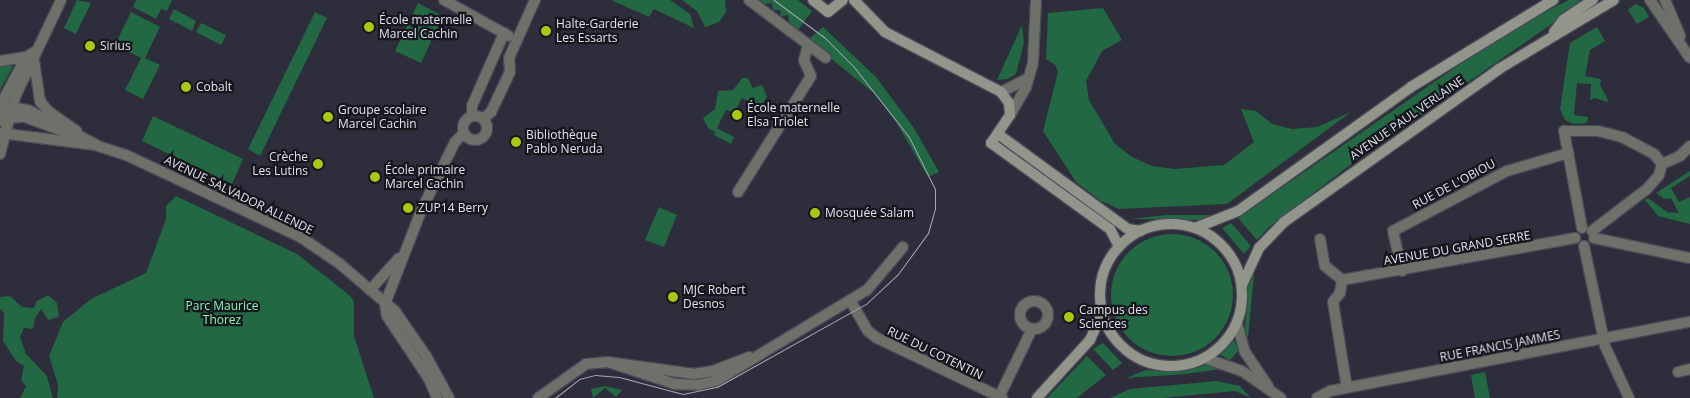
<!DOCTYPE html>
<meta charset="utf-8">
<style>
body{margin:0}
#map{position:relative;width:1690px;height:398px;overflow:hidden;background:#2d2d3c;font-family:"Open Sans",sans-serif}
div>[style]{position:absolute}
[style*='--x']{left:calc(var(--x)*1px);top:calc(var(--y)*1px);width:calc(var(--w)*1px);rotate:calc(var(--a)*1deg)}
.green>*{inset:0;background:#216843}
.round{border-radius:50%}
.roads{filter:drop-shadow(1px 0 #4a4a58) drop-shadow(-1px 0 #4a4a58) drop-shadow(0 1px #4a4a58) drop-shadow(0 -1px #4a4a58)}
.minor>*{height:10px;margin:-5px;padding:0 5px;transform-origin:5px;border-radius:5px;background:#6e7169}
.minor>.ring{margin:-5px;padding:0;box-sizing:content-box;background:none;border:10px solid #6e7169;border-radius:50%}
.tertiary>*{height:10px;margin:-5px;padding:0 5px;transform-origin:5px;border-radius:5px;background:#6e7169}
.secondary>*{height:10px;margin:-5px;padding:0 5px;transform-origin:5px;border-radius:5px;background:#92968a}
.secondary>.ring{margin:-5px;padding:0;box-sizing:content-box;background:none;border:10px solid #92968a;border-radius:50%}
.tram>*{height:1px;margin:-0.5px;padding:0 0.5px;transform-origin:0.5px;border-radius:0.5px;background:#a8a8b3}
.dots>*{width:14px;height:14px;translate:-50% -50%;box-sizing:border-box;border:2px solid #16161d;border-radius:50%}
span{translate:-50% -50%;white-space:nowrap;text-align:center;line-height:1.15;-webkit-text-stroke:4.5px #16161d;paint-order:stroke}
.poi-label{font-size:12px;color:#e3e3ed}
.left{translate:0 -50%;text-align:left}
.right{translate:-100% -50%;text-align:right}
.street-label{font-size:12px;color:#e3e3ed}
.park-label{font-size:12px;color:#86f6b5}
</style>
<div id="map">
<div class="green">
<div style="clip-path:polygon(77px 0,91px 3px,76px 34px,64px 28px)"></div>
<div style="clip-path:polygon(136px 0,172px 0,167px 11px,161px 9px,156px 19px,133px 7px)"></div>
<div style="clip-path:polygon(611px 0,670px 0,690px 14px,694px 28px,654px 9px,649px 17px)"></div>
<div style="clip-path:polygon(682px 0,725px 0,726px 12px,719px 22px,705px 27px,697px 11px)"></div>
<div style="clip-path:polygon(760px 0,798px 0,812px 11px,796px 33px,790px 29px,788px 15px,781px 16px,780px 10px,773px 10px,772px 3px,765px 4px)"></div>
<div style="clip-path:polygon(1569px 0,1579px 0,1582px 3px,1363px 155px,1269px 227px,1257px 240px,1238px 218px,1453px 69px,1525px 22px)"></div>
<div style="clip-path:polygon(418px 3px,443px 16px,421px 63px,395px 51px)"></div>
<div style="clip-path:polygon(1635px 4px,1644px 8px,1649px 17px,1637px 24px,1628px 10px)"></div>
<div style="clip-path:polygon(1103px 8px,1122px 40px,1102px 51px,1086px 81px,1089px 100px,1115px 144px,1132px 157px,1152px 166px,1174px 169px,1224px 165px,1254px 142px,1241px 109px,1256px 111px,1272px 124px,1292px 129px,1317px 127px,1351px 112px,1227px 204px,1119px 209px,1101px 201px,1076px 182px,1043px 131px,1058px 72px,1055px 65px,1046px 59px,1048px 13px)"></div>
<div style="clip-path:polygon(174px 9px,196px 21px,192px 31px,169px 19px)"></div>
<div style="clip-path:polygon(131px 12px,160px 27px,145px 58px,160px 65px,143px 99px,125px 90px,141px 58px,115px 45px)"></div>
<div style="clip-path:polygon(315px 12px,327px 18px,260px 156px,248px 149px)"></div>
<div style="clip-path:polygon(201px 23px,226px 35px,221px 45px,196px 32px)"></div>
<div style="clip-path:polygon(1022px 25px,1024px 43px,1016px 74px,1008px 79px,997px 80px)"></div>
<div style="clip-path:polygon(823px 27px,876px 77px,914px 128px,939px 172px,928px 177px,898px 125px,875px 94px,808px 40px)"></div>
<div style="clip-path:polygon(1597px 27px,1605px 41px,1590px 50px,1585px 76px,1601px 79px,1600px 85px,1608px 100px,1607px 102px,1595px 98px,1590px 100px,1591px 84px,1577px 83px,1574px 115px,1588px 117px,1587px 123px,1573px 124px,1565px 120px,1560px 109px,1570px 43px)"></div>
<div style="clip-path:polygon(0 66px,13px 66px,0 90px)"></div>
<div style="clip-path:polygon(742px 78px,748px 78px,753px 88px,762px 85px,767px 97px,760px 107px,742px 98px,734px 113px,726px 110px,717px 128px,734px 137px,731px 144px,714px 135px,715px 132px,708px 128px,703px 118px,715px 109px,718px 91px,733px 90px)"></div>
<div style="clip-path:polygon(153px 116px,243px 159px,232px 184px,142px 141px)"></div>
<div style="clip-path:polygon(1690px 171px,1690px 176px,1671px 188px,1679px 202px,1690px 197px,1690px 224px,1658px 216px,1645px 200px,1648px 198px,1667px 212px,1679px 213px,1671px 198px,1664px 199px,1656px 193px)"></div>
<div style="clip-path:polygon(176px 196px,297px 254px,348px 294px,354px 301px,354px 336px,374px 398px,57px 398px,58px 385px,49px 356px,63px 322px,91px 299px,146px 273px,166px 219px,166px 206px)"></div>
<div style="clip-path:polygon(659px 207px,677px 215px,664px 247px,645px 240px)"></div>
<div style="clip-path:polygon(1166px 215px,1214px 215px,1215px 217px,1202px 220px,1130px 219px)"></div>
<div style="clip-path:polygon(1231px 223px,1251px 246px,1244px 254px,1222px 228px)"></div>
<div class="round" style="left:1111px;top:234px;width:122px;height:122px"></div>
<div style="clip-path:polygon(1255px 265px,1248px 337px,1244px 340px,1249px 275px)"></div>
<div style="clip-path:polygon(48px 295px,57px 303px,59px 317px,48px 320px,41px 309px,35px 318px,33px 329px,24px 328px,20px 337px,26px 354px,47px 376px,53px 398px,20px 398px,26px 386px,21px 380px,24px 366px,16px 361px,3px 341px,4px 313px,0 309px,0 297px,10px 296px,22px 307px,34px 308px,37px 301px)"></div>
<div style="clip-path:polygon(1233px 339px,1239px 350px,1230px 360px,1219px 354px)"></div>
<div style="clip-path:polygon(1103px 343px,1122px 363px,1113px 370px,1093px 349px)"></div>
<div style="clip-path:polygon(1087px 356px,1106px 375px,1077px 398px,1047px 398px)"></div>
<div style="clip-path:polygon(1212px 364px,1224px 366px,1221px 369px,1186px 374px,1126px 378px,1146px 370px,1170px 372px)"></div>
<div style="clip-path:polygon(1485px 372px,1490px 398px,1475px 398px,1471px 375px)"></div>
<div style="clip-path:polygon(1217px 381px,1240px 386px,1251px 398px,1235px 391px,1164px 398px,1110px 398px,1130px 389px)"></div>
<div style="clip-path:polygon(605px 386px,622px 390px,616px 397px,605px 388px,593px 398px,591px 389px)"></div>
</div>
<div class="roads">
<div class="minor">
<div style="--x:444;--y:0;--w:74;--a:29"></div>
<div style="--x:749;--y:0;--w:96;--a:37"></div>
<div style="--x:0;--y:61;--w:26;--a:-9"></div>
<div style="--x:34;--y:61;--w:40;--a:81.5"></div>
<div style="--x:40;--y:101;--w:13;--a:51"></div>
<div style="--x:48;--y:111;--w:35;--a:35"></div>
<div style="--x:1001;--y:92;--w:31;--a:-27"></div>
<div style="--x:0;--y:106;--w:55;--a:-62"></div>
<div style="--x:26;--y:57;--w:12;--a:-31"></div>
<div style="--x:1010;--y:115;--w:32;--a:-60"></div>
<div style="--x:1026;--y:87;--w:26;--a:-74"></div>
<div style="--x:1033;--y:62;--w:62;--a:-87.2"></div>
<div style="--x:0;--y:116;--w:15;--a:-37"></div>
<div style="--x:472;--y:116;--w:10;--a:-90"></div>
<div style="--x:472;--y:106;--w:80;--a:-66.3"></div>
<div class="ring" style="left:463px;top:116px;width:14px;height:14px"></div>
<div style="--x:483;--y:119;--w:11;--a:-41"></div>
<div style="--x:491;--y:112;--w:44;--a:-64.6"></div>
<div style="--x:510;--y:72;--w:14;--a:-94"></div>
<div style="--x:509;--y:58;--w:64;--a:-65.9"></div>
<div style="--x:4;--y:122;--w:6;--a:-39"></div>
<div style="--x:9;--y:118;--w:16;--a:-4"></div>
<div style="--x:25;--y:117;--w:46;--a:20.4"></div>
<div style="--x:0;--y:154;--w:59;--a:-75.3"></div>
<div style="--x:15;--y:97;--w:107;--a:-64.6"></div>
<div style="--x:738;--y:192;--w:137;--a:-57.8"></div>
<div style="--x:811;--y:76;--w:17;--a:-114"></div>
<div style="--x:804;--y:60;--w:16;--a:-75"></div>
<div style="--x:1582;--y:228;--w:99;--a:-100.5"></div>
<div style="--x:1564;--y:131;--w:34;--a:0"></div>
<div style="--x:1598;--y:131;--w:25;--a:14"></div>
<div style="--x:1622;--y:137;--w:36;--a:28"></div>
<div style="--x:1654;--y:154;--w:13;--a:51"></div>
<div style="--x:1592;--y:231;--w:69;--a:-37.4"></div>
<div style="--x:1647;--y:189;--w:18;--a:-49"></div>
<div style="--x:1659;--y:175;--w:11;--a:-75"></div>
<div style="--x:1662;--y:164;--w:20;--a:-24"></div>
<div style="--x:1680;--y:156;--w:14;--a:-45"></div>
<div style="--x:1594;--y:238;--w:98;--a:11.8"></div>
<div style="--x:1320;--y:239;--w:27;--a:80"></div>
<div style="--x:1325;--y:266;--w:22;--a:39"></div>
<div style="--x:1342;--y:280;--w:13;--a:99"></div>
<div style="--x:1340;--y:293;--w:11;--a:128"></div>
<div style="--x:1333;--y:302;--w:87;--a:80.8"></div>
<div style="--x:1584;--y:246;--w:102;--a:78.1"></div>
<div style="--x:1605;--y:346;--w:57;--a:65.2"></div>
<div style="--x:1402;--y:271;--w:41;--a:-102.7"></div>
<div style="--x:1393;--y:231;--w:129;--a:-27.8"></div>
<div style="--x:1507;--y:171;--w:64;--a:-16.4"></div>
<div style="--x:1342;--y:280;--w:237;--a:-10.2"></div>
<div style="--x:370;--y:290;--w:43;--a:-47.8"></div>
<div style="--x:850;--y:300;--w:36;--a:60"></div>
<div style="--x:868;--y:331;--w:11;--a:38"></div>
<div style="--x:877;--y:338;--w:139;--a:25.6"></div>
<div class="ring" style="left:1020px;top:301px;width:18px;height:18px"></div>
<div style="--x:385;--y:304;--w:100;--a:-68.8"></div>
<div style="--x:421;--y:211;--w:77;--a:-63.8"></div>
<div style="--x:455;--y:142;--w:13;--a:-45"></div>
<div style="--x:1237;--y:323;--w:30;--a:75"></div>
<div style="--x:1245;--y:352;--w:41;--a:55.9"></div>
<div style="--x:1204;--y:358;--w:40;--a:18.9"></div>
<div style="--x:1242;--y:371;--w:47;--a:34.7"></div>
<div style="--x:608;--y:362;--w:71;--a:18.2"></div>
<div style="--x:675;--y:384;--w:23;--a:2"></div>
<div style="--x:698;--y:385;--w:18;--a:-13"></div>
<div style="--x:716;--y:381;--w:176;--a:-31.1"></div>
<div style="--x:867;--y:290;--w:56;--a:-50.1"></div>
<div style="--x:1678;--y:372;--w:12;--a:-14"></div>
<div style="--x:999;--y:397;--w:76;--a:-64.1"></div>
<div style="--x:538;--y:398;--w:59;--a:-35.3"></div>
<div style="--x:586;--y:364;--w:22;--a:-5"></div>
<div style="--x:608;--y:362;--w:87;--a:7.9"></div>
<div style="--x:694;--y:374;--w:19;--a:-9"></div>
<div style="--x:713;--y:371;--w:39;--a:-21"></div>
<div style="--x:1317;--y:398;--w:15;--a:-28"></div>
<div style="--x:1330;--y:391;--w:367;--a:-10.9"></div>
</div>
<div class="tertiary">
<div style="--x:1650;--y:0;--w:70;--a:55.4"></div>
<div style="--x:1665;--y:0;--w:39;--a:67"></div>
<div style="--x:0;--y:105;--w:28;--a:10"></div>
<div style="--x:28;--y:110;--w:75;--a:26.9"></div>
<div style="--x:0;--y:133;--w:96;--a:7.2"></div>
<div style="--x:95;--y:145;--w:33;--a:18"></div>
<div style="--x:126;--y:155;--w:195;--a:25.2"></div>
<div style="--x:302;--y:238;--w:46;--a:34.4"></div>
<div style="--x:340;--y:264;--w:72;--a:40.5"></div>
<div style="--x:395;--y:311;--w:55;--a:55.4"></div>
<div style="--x:426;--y:356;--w:48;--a:61.3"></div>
<div style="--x:385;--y:304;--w:12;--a:81"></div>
<div style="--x:387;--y:316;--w:76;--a:56.3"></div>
<div style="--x:429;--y:379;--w:21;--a:67"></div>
</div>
<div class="secondary">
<div style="--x:813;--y:0;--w:19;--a:39"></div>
<div style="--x:828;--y:12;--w:19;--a:-39"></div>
<div style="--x:854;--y:0;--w:45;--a:45.9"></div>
<div style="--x:885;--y:32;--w:131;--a:27.3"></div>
<div style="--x:1001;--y:92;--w:14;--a:54"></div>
<div style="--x:1009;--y:103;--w:12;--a:85"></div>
<div style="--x:1010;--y:115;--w:34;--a:124"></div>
<div style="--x:991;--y:143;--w:147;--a:35.9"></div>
<div style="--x:1110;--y:229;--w:20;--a:63"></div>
<div style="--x:1554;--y:32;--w:15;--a:-53"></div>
<div style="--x:1563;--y:20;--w:36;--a:-34"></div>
<div style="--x:998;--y:134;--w:161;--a:36.2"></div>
<div style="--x:1128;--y:229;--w:13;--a:9"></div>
<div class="ring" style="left:1100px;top:224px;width:132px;height:132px"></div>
<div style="--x:1195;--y:228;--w:46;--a:-21.6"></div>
<div style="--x:1238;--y:211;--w:213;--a:-35.6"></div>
<div style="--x:1411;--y:87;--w:167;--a:-31.5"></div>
<div style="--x:1242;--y:285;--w:41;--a:-65.3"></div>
<div style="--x:1259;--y:248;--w:36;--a:-46"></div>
<div style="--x:1284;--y:222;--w:264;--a:-35.4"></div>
<div style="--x:1499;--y:69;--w:134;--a:-31"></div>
<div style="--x:1037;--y:398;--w:79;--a:-47.6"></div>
<div style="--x:1090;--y:340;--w:30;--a:-66"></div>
</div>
</div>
<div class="tram">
<div style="--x:555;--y:398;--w:31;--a:-38"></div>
<div style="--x:579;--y:379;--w:16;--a:-14"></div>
<div style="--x:595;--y:375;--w:24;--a:5"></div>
<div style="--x:619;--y:377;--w:66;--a:14.9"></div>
<div style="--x:683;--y:394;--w:35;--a:-12"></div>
<div style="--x:717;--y:387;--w:172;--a:-29.2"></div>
<div style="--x:867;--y:303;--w:42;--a:-43.1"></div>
<div style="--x:898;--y:274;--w:51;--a:-53.8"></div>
<div style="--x:928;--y:233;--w:25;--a:-74"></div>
<div style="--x:935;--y:209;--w:20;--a:-90"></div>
<div style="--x:935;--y:189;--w:58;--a:-116.6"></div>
<div style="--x:909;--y:137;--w:89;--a:-128.2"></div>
<div style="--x:854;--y:67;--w:41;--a:-135"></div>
<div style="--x:825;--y:38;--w:64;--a:-143.3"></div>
</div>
<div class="dots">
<div style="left:369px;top:27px;background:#acc611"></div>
<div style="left:546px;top:31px;background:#acc611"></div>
<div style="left:90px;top:46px;background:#acc611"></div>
<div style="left:186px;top:87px;background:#acc611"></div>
<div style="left:737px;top:115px;background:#acc611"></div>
<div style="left:328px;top:117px;background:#acc611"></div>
<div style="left:516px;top:142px;background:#acc611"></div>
<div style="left:318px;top:164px;background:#acc611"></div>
<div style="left:375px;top:177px;background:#acc611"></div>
<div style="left:408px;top:208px;background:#acc611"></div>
<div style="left:815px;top:213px;background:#acc611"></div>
<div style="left:673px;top:297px;background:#acc611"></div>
<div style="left:1069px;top:317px;background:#acc611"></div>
</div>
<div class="poi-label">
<span class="left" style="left:379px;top:27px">École maternelle<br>Marcel Cachin</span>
<span class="left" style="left:556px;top:31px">Halte-Garderie<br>Les Essarts</span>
<span class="left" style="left:100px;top:46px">Sirius</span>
<span class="left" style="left:196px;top:87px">Cobalt</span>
<span class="left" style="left:747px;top:115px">École maternelle<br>Elsa Triolet</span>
<span class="left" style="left:338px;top:117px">Groupe scolaire<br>Marcel Cachin</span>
<span class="left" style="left:526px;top:142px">Bibliothèque<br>Pablo Neruda</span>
<span class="right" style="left:308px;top:164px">Crèche<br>Les Lutins</span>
<span class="left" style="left:385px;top:177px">École primaire<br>Marcel Cachin</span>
<span class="left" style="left:418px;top:208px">ZUP14 Berry</span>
<span class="left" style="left:825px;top:213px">Mosquée Salam</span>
<span class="left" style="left:683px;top:297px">MJC Robert<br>Desnos</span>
<span class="left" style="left:1079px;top:317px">Campus des<br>Sciences</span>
</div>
<div class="street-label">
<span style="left:1407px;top:118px;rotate:-35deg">AVENUE PAUL VERLAINE</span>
<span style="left:1454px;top:184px;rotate:-28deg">RUE DE L'OBIOU</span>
<span style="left:239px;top:195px;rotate:26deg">AVENUE SALVADOR ALLENDE</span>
<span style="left:1457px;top:248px;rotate:-10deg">AVENUE DU GRAND SERRE</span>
<span style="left:1500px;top:346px;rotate:-11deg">RUE FRANCIS JAMMES</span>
<span style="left:935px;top:353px;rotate:26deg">RUE DU COTENTIN</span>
</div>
<div class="park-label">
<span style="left:222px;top:313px">Parc Maurice<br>Thorez</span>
</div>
</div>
